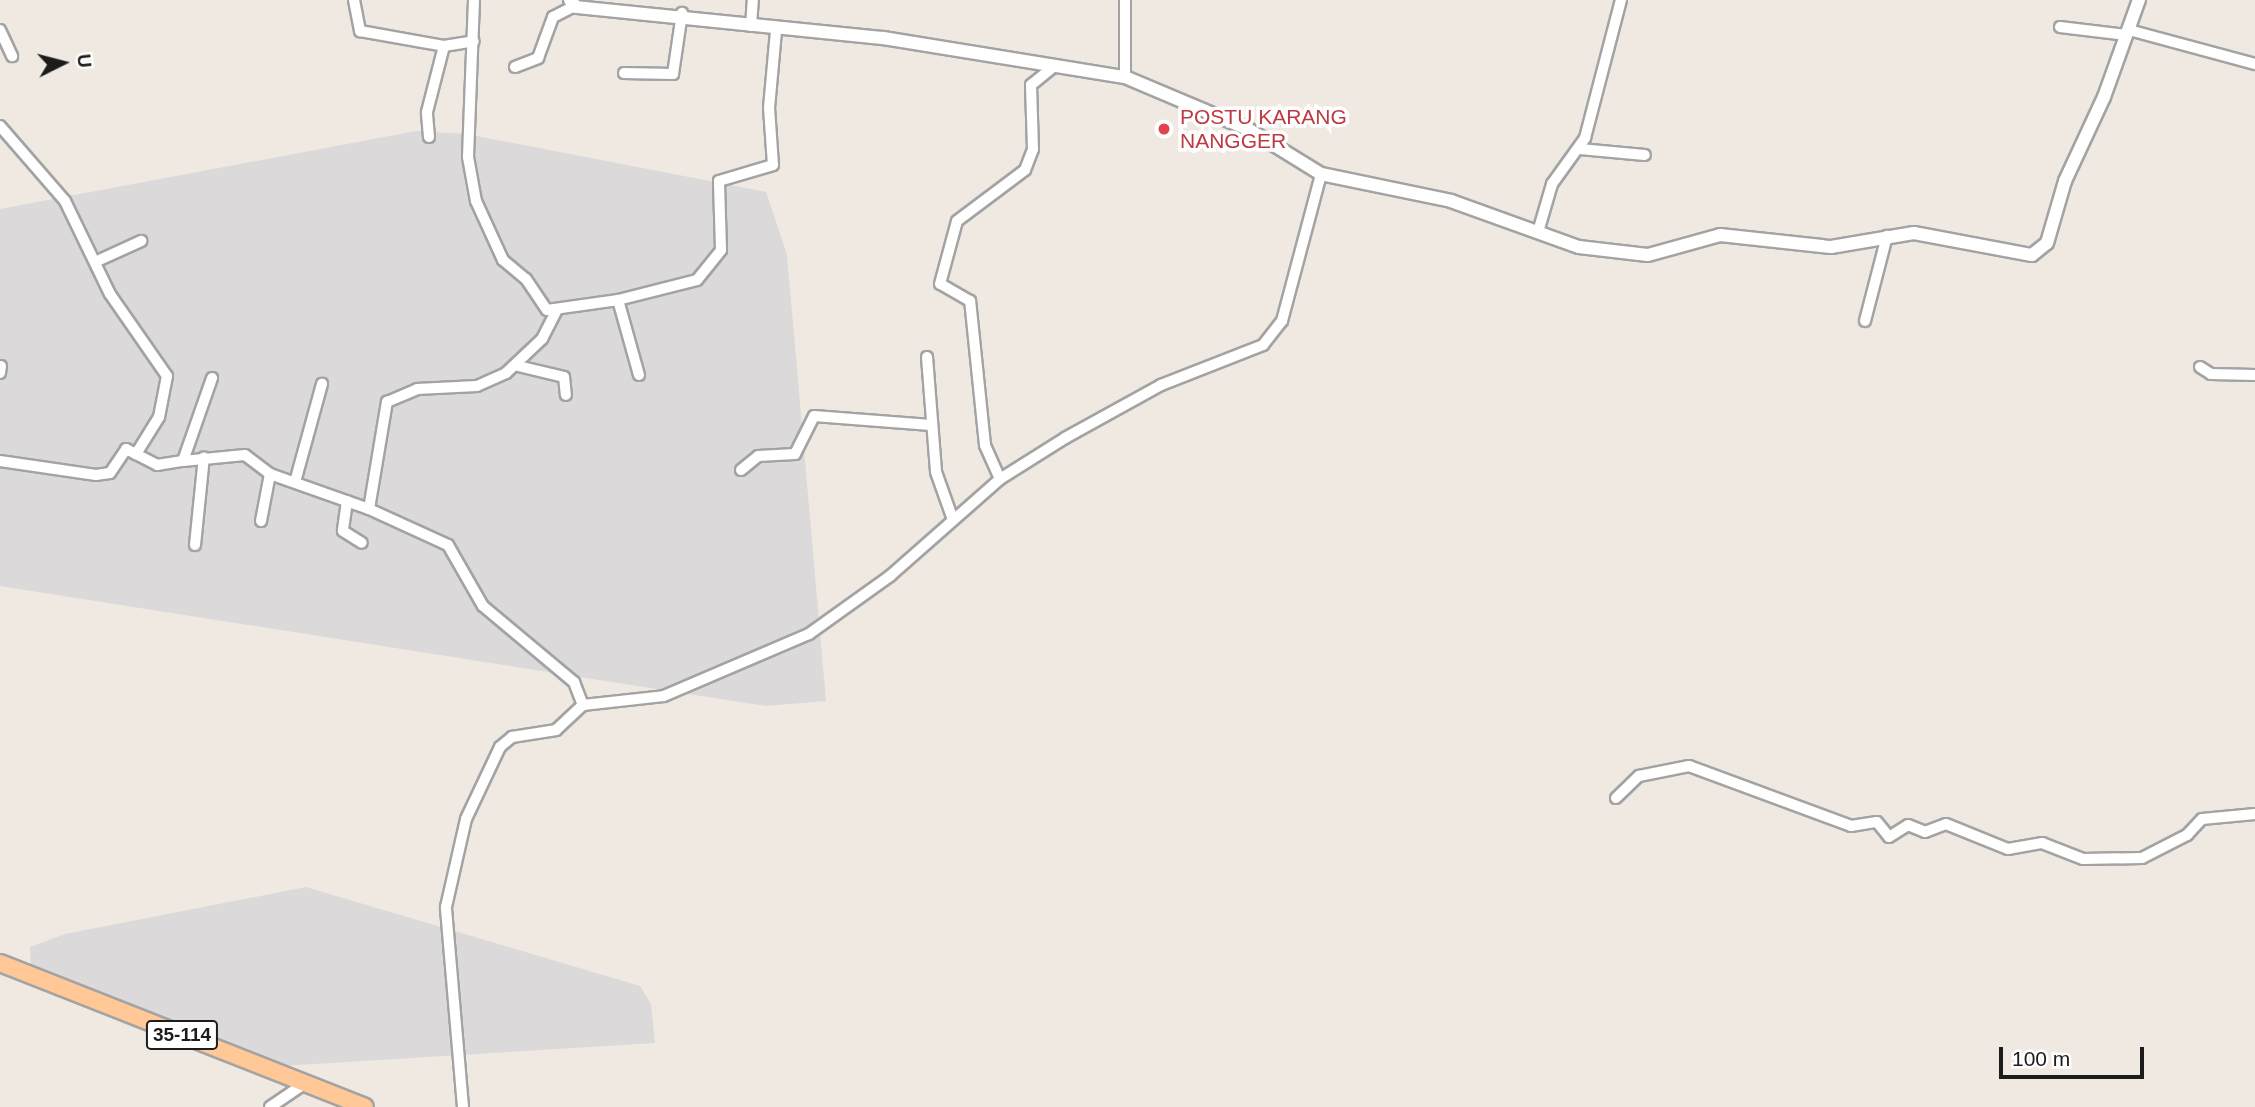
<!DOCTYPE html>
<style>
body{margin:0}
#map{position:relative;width:2255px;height:1107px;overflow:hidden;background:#efe9e1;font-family:Arial,sans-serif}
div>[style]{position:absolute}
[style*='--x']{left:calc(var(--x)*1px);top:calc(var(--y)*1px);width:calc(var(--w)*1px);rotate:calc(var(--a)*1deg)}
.residential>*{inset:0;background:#dbd9d9}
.roads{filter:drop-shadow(2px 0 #a3a3a3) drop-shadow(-2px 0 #a3a3a3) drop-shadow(0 2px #a3a3a3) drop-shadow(0 -2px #a3a3a3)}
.minor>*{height:10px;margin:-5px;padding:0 5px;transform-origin:5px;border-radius:5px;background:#fff}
.tertiary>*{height:12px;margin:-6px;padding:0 6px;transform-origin:6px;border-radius:6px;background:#fff}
.primary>*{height:16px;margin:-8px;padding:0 8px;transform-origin:8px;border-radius:8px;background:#ffc896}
.dots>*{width:19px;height:19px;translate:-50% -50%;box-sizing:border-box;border:4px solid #fff;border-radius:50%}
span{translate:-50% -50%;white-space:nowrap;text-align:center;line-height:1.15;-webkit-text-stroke:7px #fff;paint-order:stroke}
.shield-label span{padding:2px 5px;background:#fff;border:2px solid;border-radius:5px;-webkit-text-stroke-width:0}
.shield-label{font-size:19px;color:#1c1c1c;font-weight:700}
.health-label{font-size:21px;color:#be3a42}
.left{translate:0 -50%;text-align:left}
.north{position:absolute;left:28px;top:28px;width:70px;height:70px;-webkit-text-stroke:5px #fff;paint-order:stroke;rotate:84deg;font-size:19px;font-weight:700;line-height:28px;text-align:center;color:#1c1c1c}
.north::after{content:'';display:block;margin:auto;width:24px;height:32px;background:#1c1c1c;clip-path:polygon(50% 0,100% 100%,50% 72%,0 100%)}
.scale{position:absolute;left:1999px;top:1047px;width:145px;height:32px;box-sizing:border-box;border:4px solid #1c1c1c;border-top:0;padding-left:9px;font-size:21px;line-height:24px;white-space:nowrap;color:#1c1c1c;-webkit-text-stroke:5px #fff;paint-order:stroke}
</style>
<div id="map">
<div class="residential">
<div style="clip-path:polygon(416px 131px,466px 134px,766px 192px,787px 255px,826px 701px,765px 706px,0 586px,0 209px)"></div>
<div style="clip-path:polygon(306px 887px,640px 986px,651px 1004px,655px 1043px,265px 1067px,134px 1028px,32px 982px,30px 947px,65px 934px)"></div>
</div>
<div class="roads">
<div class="minor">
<div style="--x:354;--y:0;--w:32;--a:79"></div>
<div style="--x:360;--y:31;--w:85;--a:10.1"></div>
<div style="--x:444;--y:46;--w:30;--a:-9"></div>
<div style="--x:474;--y:0;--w:157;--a:92.2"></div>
<div style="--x:468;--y:157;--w:45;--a:79.7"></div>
<div style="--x:476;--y:201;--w:65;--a:65.4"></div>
<div style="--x:503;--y:260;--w:30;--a:40"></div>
<div style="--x:526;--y:279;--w:37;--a:56"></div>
<div style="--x:547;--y:310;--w:72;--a:-8"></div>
<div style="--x:1125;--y:0;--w:77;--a:90"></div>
<div style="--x:751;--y:26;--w:26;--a:-86"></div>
<div style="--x:2060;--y:27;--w:67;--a:6.8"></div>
<div style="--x:0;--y:30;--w:29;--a:65"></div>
<div style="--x:2129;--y:30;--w:131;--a:15.1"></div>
<div style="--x:515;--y:67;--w:25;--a:-21"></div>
<div style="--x:538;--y:58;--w:44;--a:-69.9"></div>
<div style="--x:553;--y:17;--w:22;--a:-27"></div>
<div style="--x:624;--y:73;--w:49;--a:1.2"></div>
<div style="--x:673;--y:74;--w:62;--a:-81.6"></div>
<div style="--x:0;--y:126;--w:99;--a:49.1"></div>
<div style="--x:65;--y:201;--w:103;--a:64.2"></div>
<div style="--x:110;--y:294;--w:100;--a:55.2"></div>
<div style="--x:167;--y:376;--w:42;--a:101"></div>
<div style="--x:159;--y:417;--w:44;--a:121.9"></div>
<div style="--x:429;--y:137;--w:25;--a:-95"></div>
<div style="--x:427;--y:112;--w:68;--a:-75.6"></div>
<div style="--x:1580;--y:149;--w:65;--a:5.3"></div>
<div style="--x:1538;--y:232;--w:50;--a:-73.7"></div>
<div style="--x:1552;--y:184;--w:57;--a:-54.3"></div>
<div style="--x:1585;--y:138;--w:143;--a:-75.4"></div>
<div style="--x:95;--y:262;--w:51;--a:-24.5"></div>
<div style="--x:1865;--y:321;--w:88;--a:-75.5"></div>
<div style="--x:927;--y:357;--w:115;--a:85.5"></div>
<div style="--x:936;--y:472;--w:48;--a:70.4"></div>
<div style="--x:518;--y:366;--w:47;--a:13.4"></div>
<div style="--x:564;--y:377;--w:18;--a:84"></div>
<div style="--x:2200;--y:367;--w:13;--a:32"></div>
<div style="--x:2211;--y:374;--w:44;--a:1.3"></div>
<div style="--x:0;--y:373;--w:7;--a:-82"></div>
<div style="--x:639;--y:375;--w:78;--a:-105.6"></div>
<div style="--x:618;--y:300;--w:81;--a:-14.2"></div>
<div style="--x:697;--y:280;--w:38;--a:-51"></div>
<div style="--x:721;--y:250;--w:69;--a:-91.7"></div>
<div style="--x:719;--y:181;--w:56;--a:-16.5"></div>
<div style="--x:773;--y:165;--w:57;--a:-94"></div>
<div style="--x:769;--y:108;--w:77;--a:-84.8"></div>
<div style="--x:0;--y:461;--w:97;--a:8.3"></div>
<div style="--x:96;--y:475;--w:14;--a:-8"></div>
<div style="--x:110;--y:473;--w:29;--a:-56"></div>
<div style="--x:126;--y:449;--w:35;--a:27"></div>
<div style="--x:157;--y:465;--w:26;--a:-9"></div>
<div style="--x:183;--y:461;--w:88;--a:-70.7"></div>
<div style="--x:183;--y:461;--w:62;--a:-5.5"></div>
<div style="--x:245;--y:455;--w:31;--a:37"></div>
<div style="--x:270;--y:474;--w:105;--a:19.5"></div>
<div style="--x:369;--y:509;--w:109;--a:-80.5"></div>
<div style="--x:387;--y:402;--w:33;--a:-23"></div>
<div style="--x:417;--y:389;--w:60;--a:-2.9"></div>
<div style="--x:477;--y:386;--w:32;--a:-24"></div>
<div style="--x:506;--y:373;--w:50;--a:-43.4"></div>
<div style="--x:542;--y:339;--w:31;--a:-63"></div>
<div style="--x:741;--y:470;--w:22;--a:-39"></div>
<div style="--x:758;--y:456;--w:37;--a:-3"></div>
<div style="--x:795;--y:454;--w:42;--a:-63.4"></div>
<div style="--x:814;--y:416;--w:117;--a:4.4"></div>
<div style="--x:1000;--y:479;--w:37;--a:-114"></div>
<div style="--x:985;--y:445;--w:145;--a:-95.9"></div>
<div style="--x:970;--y:301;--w:34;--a:-150"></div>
<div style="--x:940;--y:284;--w:65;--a:-74.9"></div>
<div style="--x:957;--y:221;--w:85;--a:-36.9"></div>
<div style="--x:1025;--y:170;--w:22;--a:-69"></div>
<div style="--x:1033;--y:149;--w:64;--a:-91.8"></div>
<div style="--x:1031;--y:85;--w:26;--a:-39"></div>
<div style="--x:295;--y:482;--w:102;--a:-74.6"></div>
<div style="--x:347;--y:501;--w:30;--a:98"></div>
<div style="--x:343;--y:531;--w:22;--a:32"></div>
<div style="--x:369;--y:509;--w:87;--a:24.5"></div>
<div style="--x:448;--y:545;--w:70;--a:60.2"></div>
<div style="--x:483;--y:606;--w:119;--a:39.9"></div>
<div style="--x:574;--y:682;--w:25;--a:69"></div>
<div style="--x:261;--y:521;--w:48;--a:-79.2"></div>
<div style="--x:195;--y:545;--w:88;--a:-84.2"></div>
<div style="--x:1616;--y:798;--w:32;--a:-44"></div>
<div style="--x:1639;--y:776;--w:51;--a:-11.3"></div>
<div style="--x:1689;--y:766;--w:173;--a:20.3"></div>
<div style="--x:1851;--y:826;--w:26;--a:-9"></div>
<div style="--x:1877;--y:822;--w:19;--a:51"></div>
<div style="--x:1889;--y:837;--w:22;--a:-32"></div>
<div style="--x:1908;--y:825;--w:18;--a:22"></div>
<div style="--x:1925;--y:832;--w:22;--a:-21"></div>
<div style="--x:1946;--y:824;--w:67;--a:22"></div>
<div style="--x:2008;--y:849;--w:35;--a:-10"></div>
<div style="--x:2042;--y:843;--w:44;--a:21.3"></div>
<div style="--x:2083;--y:859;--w:59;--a:-1"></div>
<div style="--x:2142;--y:858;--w:51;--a:-27.1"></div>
<div style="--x:2187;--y:835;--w:22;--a:-47"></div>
<div style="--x:2202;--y:819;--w:53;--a:-5.4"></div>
<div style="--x:270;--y:1107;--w:41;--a:-34.1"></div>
<div style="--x:463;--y:1107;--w:201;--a:-94.9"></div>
<div style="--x:446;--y:907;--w:90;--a:-77.2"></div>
<div style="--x:466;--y:819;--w:80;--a:-64.7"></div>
<div style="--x:500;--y:747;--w:16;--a:-40"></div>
<div style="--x:512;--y:737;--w:45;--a:-9"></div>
<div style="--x:556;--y:730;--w:37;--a:-43"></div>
<div style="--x:583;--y:705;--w:81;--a:-6.3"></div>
<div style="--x:664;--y:696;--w:158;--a:-23.2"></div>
<div style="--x:809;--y:634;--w:100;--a:-35.6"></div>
<div style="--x:890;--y:576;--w:147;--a:-41.4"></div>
<div style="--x:1000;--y:479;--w:77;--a:-32.2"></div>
<div style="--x:1065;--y:438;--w:110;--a:-28.9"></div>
<div style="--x:1161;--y:385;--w:110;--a:-21.4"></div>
<div style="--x:1263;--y:345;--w:31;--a:-52"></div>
<div style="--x:1282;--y:321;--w:152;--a:-75.1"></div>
</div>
<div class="tertiary">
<div style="--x:570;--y:0;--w:9;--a:49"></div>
<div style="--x:576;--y:7;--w:309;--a:5.8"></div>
<div style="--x:883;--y:38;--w:245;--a:9.2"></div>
<div style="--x:1125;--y:77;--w:134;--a:22.9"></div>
<div style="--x:1248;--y:129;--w:86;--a:31.7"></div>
<div style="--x:1321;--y:174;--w:133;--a:11.7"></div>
<div style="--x:1451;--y:201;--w:136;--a:19.8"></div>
<div style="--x:1579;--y:247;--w:69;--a:6.6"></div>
<div style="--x:1648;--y:255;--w:75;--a:-15.5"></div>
<div style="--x:1720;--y:235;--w:112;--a:6.2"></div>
<div style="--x:1831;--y:247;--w:84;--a:-9.6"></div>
<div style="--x:1914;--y:233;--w:120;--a:10.6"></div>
<div style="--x:2032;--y:255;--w:19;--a:-39"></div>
<div style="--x:2047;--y:243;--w:65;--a:-73.8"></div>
<div style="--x:2065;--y:181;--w:93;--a:-65.1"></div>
<div style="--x:2104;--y:97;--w:103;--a:-70.2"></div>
</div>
<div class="primary">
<div style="--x:0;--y:963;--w:392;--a:21.5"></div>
</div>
</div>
<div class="dots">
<div style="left:1164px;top:129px;background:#e0444e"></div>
</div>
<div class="shield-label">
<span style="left:182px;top:1035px">35-114</span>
</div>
<div class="health-label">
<span class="left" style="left:1180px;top:129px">POSTU KARANG<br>NANGGER</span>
</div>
<div class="north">U</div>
<div class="scale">100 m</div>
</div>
